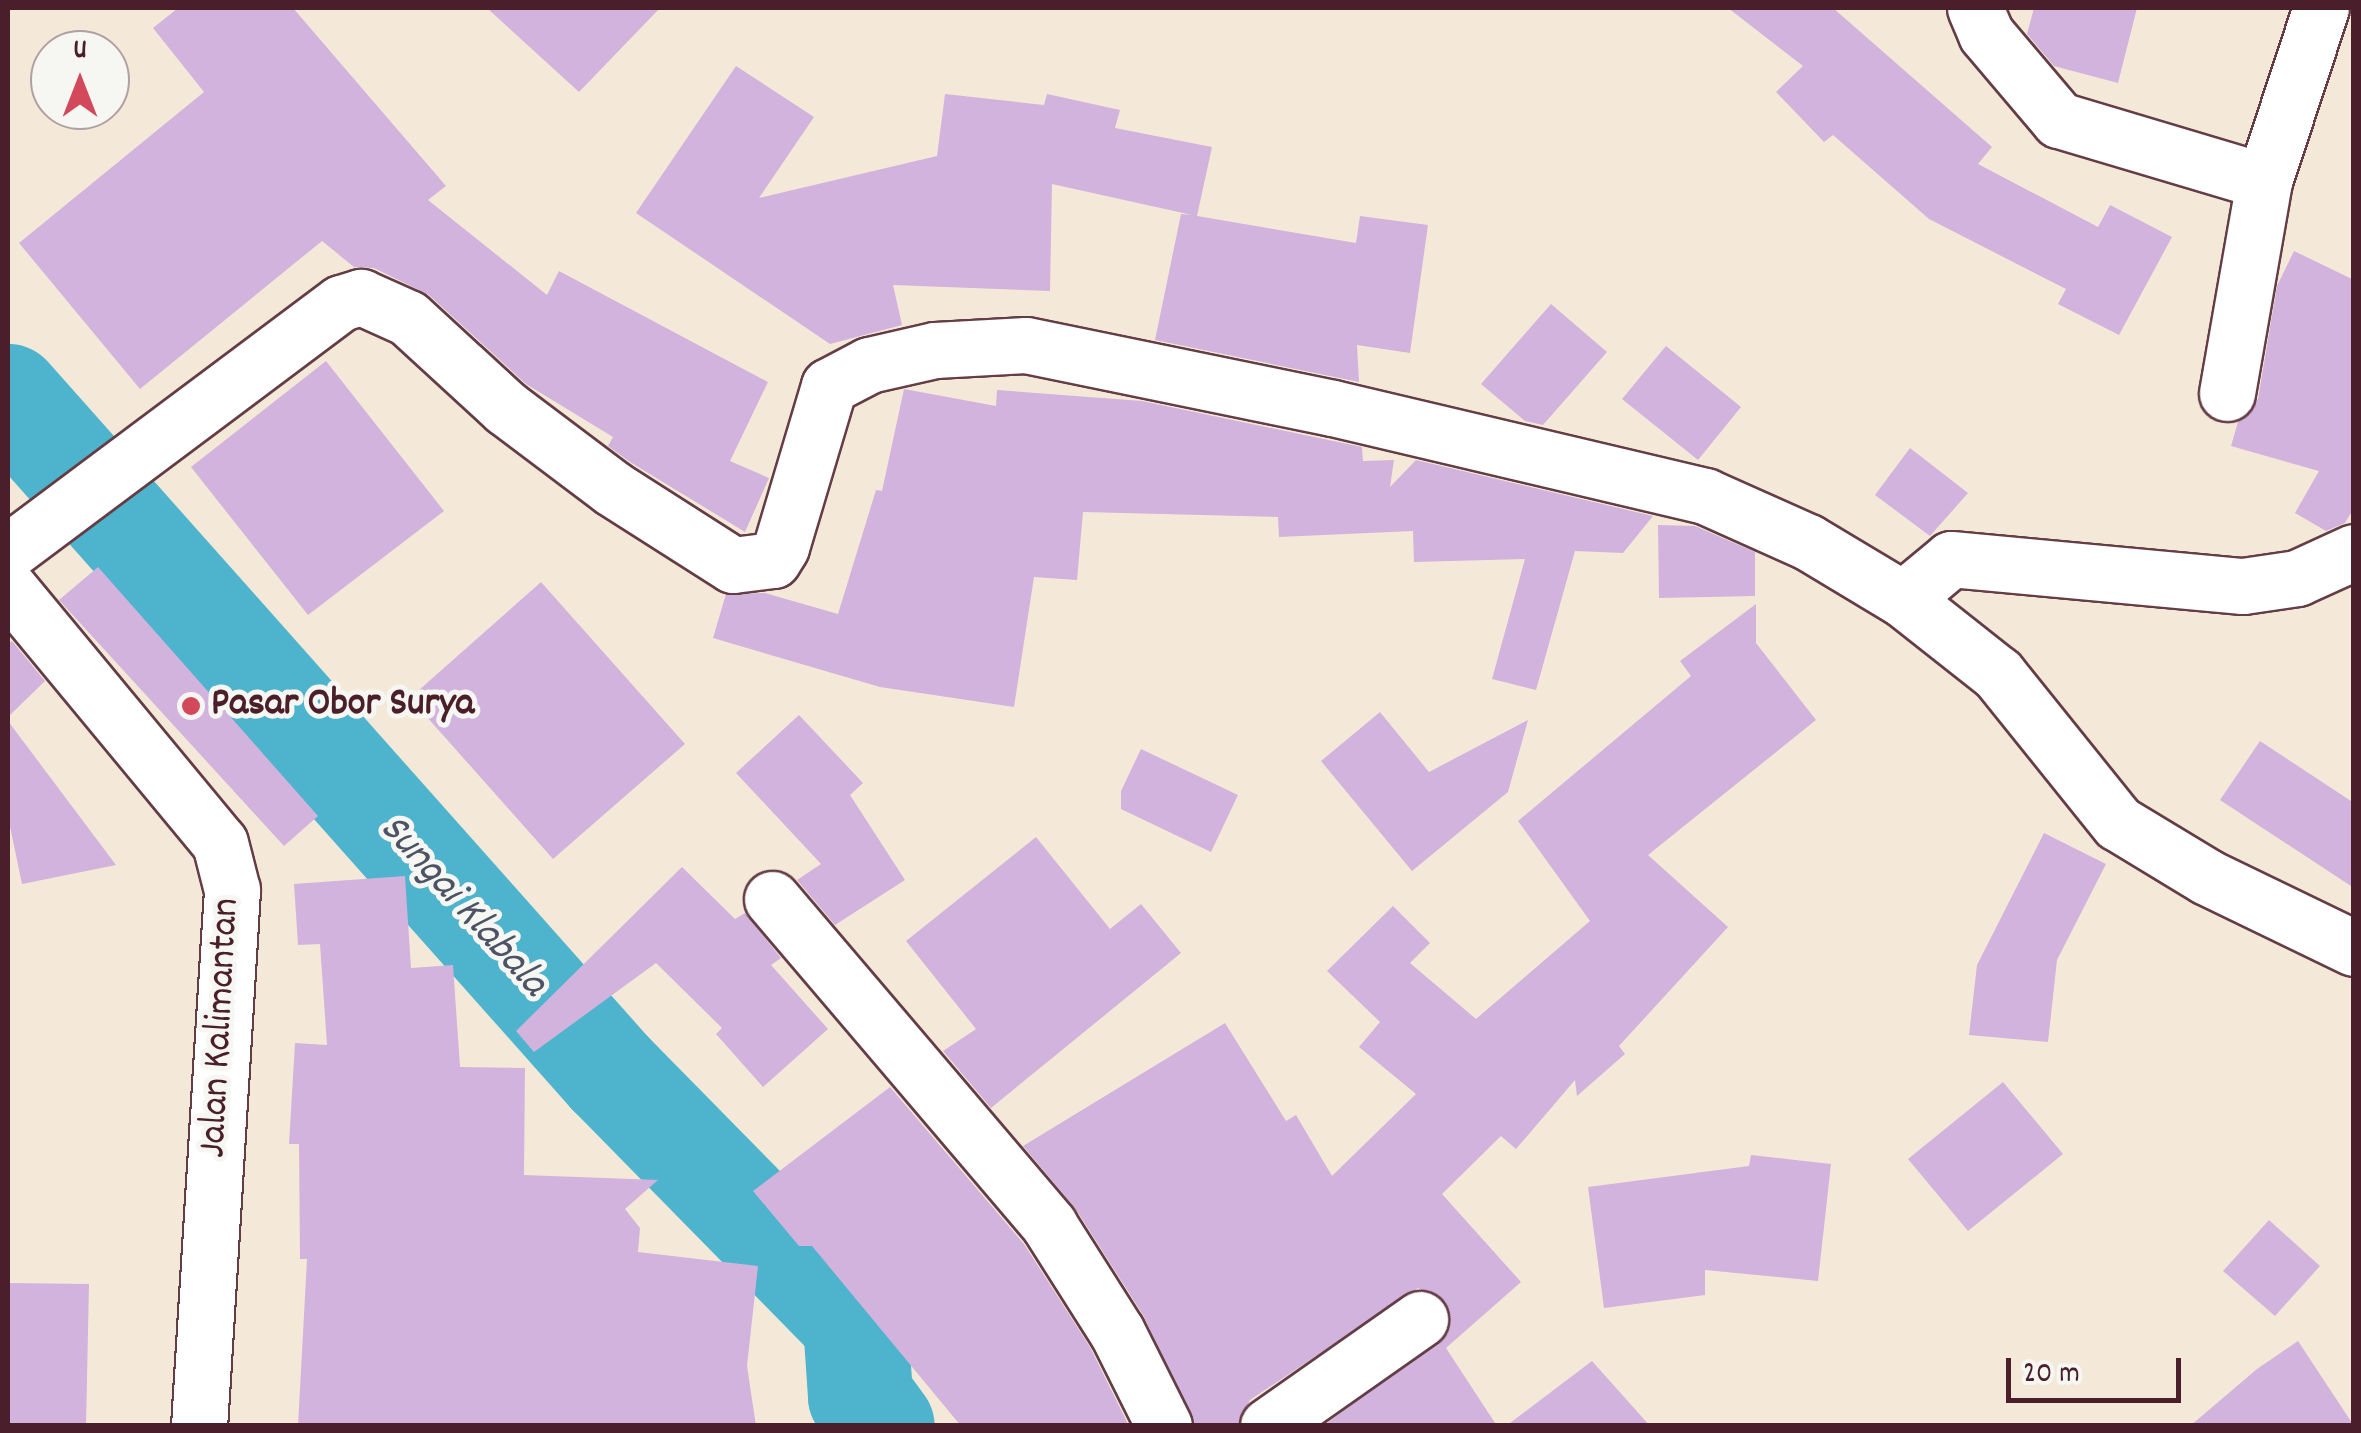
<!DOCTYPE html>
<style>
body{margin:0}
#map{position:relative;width:2361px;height:1433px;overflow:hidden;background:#f4e9d8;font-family:Dekko,sans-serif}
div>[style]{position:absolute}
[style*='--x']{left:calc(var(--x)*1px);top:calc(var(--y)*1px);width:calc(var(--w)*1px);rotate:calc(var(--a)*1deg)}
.river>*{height:105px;margin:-52.5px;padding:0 52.5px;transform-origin:52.5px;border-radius:52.5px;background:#4eb4cd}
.building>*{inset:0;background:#d2b3dd}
.roads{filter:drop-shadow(2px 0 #643d45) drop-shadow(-2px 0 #643d45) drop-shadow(0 2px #643d45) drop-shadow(0 -2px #643d45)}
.minor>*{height:55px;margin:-27.5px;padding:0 27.5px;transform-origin:27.5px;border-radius:27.5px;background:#fff}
.dots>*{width:28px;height:28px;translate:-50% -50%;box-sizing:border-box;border:5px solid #f6f6f2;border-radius:50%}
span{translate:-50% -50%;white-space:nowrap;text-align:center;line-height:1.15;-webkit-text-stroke:10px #f6f6f2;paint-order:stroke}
.poi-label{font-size:40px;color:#4a1f2b;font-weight:700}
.left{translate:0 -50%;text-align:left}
.street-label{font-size:40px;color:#4a1f2b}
.water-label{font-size:42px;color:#4b5364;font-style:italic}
.frame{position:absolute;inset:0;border:10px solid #4a1f2b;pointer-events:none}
.north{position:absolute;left:30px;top:30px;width:100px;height:100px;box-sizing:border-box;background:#f6f6f2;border:2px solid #b1a0a2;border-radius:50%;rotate:0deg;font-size:28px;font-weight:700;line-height:40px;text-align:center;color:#4a1f2b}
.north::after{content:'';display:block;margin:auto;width:35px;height:45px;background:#d1495b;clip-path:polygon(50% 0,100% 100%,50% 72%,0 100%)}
.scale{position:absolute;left:2006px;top:1358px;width:175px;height:45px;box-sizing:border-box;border:5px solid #4a1f2b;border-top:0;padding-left:12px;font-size:30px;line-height:35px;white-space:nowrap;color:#4a1f2b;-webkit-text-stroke:8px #f6f6f2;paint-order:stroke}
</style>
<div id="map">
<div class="river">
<div style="--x:8;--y:396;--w:906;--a:48.36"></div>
<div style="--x:610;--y:1073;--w:349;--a:45.5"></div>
<div style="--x:855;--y:1322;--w:74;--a:86.1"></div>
<div style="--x:860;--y:1396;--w:37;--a:54"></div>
</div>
<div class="building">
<div style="clip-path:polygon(178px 8px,293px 8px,446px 186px,428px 200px,547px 295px,559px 271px,768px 382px,730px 461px,769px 478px,745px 532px,630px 462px,608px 446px,613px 437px,526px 384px,429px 295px,374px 268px,354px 267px,322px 241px,140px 389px,19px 243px,204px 92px,153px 28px)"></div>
<div style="clip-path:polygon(487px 8px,660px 8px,579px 92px)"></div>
<div style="clip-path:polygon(1728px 8px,1833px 8px,1992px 147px,1978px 164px,2098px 227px,2110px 205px,2172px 237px,2119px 335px,2058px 304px,2066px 289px,1929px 219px,1833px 135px,1824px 142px,1776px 92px,1803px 66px)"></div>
<div style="clip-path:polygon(2034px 8px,2137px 8px,2118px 83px,2054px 66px,2027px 34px)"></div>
<div style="clip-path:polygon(736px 66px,814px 117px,759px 198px,937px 156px,945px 94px,1044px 105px,1047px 94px,1120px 110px,1115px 128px,1212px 147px,1197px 216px,1356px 243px,1360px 216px,1428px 225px,1410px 353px,1357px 345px,1359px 382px,1155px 340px,1181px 214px,1192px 215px,1052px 184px,1050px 291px,893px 285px,902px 325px,830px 344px,636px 213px)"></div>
<div style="clip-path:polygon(2294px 251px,2354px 280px,2354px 508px,2345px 523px,2326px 531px,2295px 513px,2319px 471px,2231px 446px,2238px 422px,2258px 399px,2277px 286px)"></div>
<div style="clip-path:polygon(1551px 304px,1607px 352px,1543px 425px,1525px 421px,1481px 384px)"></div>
<div style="clip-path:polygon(1666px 346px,1741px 407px,1698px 460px,1622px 399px)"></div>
<div style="clip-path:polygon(326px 361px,444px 511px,308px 615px,191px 467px)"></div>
<div style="clip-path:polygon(904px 389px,996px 406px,997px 390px,1142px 401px,1362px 447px,1363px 461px,1394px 460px,1390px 487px,1416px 460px,1653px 516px,1623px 553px,1575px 551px,1536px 690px,1492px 679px,1525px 559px,1414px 562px,1413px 531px,1279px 537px,1278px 517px,1083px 512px,1077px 580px,1034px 577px,1014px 707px,880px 687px,713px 638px,726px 594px,765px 593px,838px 614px,876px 490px,882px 491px)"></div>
<div style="clip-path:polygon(1910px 448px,1968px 493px,1930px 536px,1875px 495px)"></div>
<div style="clip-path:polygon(1658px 525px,1695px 526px,1755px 552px,1755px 596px,1659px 598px)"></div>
<div style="clip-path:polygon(98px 567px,318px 816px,284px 846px,59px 600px)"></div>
<div style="clip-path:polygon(541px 582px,685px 744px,553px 859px,410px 698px)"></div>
<div style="clip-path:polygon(1756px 604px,1756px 643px,1816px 720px,1648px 855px,1728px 927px,1619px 1046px,1625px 1054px,1577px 1096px,1575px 1080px,1516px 1149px,1501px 1136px,1442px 1194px,1521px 1282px,1446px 1348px,1497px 1426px,1323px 1426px,1448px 1333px,1446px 1302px,1418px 1288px,1250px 1400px,1237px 1426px,1195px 1426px,1143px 1315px,1075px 1208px,1023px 1146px,1225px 1023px,1286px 1121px,1296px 1115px,1332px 1176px,1416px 1094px,1359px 1047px,1380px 1022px,1327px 971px,1393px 906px,1430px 943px,1410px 963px,1476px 1019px,1590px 921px,1518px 821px,1691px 676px,1680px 661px)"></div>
<div style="clip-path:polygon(12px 641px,45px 681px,8px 717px,8px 644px)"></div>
<div style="clip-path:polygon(1380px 712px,1429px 772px,1528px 720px,1508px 792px,1412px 871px,1321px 761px)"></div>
<div style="clip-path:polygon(799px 715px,863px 783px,850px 795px,905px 880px,835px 925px,797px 880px,821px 864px,736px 773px)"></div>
<div style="clip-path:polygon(8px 721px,116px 865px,22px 884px,8px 817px)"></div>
<div style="clip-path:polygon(2260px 741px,2354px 803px,2354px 888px,2220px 800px)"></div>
<div style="clip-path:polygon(1141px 749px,1238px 795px,1211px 852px,1121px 809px,1121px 791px)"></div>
<div style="clip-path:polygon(2044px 833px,2106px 864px,2057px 960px,2048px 1042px,1969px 1035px,1977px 965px)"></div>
<div style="clip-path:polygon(1036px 837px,1110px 929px,1141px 904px,1181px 953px,991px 1108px,943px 1051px,976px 1029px,906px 941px)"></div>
<div style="clip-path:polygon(682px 867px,735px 919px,745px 913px,781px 958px,771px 965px,828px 1029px,763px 1087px,716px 1034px,722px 1028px,656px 963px,534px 1052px,516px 1031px)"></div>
<div style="clip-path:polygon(405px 876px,411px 968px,453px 965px,460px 1067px,525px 1068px,524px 1175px,658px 1180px,625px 1209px,640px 1228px,638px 1252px,758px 1266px,747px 1366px,756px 1426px,298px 1426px,307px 1259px,300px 1259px,299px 1144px,289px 1144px,295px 1043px,327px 1045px,320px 944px,298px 945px,294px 884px)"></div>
<div style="clip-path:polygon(2003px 1082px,2063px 1154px,1968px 1231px,1908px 1159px)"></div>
<div style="clip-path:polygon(890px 1087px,1024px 1244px,1090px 1347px,1129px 1426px,961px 1426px,812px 1246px,799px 1246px,753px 1191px)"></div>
<div style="clip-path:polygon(1751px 1155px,1831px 1164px,1818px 1281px,1705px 1270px,1705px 1295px,1604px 1308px,1588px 1187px,1749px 1166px)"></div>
<div style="clip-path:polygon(2269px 1220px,2320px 1266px,2275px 1316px,2223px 1271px)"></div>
<div style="clip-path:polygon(8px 1283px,89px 1284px,86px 1426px,8px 1426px)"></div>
<div style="clip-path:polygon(2298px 1341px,2354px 1426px,2190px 1426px,2257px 1369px)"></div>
<div style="clip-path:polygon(1592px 1361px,1650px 1426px,1506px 1426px)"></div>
</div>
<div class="roads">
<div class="minor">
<div style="--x:1975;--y:8;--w:28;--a:67"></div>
<div style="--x:1986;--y:34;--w:113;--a:49.7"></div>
<div style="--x:2059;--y:120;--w:214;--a:16.6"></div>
<div style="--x:2227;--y:393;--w:215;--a:-80.1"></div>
<div style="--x:2264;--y:181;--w:182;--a:-71.8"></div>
<div style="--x:8;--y:552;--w:416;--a:-36.8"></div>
<div style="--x:341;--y:303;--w:21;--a:-17"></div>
<div style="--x:361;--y:297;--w:51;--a:24.1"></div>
<div style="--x:408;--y:318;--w:133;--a:42.6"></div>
<div style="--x:506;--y:408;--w:133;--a:37"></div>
<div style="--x:612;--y:488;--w:143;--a:32.5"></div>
<div style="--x:733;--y:565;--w:40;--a:-7.1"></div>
<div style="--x:773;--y:560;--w:15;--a:-58"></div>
<div style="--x:781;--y:547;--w:168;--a:-73.4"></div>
<div style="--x:829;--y:386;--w:45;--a:-27.7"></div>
<div style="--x:869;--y:365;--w:68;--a:-12.8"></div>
<div style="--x:935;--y:350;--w:91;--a:-3.1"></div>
<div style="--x:1026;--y:345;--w:313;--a:11.6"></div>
<div style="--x:1333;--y:408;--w:382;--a:13.3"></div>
<div style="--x:1705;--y:496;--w:113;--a:24.1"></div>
<div style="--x:1808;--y:542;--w:111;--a:31"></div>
<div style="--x:1903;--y:599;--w:121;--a:38.3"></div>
<div style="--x:1998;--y:674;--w:191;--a:51.2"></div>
<div style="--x:2118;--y:823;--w:104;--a:31.2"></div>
<div style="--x:2207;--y:877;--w:163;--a:25.8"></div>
<div style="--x:8;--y:587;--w:332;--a:50.4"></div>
<div style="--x:220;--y:843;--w:49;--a:75.7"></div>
<div style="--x:232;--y:890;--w:537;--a:93.52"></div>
<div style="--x:1903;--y:599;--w:62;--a:-39.8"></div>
<div style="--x:1951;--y:559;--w:293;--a:5.3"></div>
<div style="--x:2243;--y:586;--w:55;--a:-8.4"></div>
<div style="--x:2297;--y:578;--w:63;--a:-24.5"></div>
<div style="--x:772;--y:899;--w:428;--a:49.6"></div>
<div style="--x:1049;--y:1225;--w:127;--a:57.6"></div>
<div style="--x:1117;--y:1332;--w:105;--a:63.4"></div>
<div style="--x:1268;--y:1426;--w:186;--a:-35.1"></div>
</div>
</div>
<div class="dots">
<div style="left:191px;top:706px;background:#d1495b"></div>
</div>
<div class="poi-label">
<span class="left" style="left:211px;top:706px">Pasar Obor Surya</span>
</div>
<div class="street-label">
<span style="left:222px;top:1028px;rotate:-87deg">Jalan Kalimantan</span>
</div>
<div class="water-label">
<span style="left:462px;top:907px;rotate:48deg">Sungai Klabala</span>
</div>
<div class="frame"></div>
<div class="north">U</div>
<div class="scale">20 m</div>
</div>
